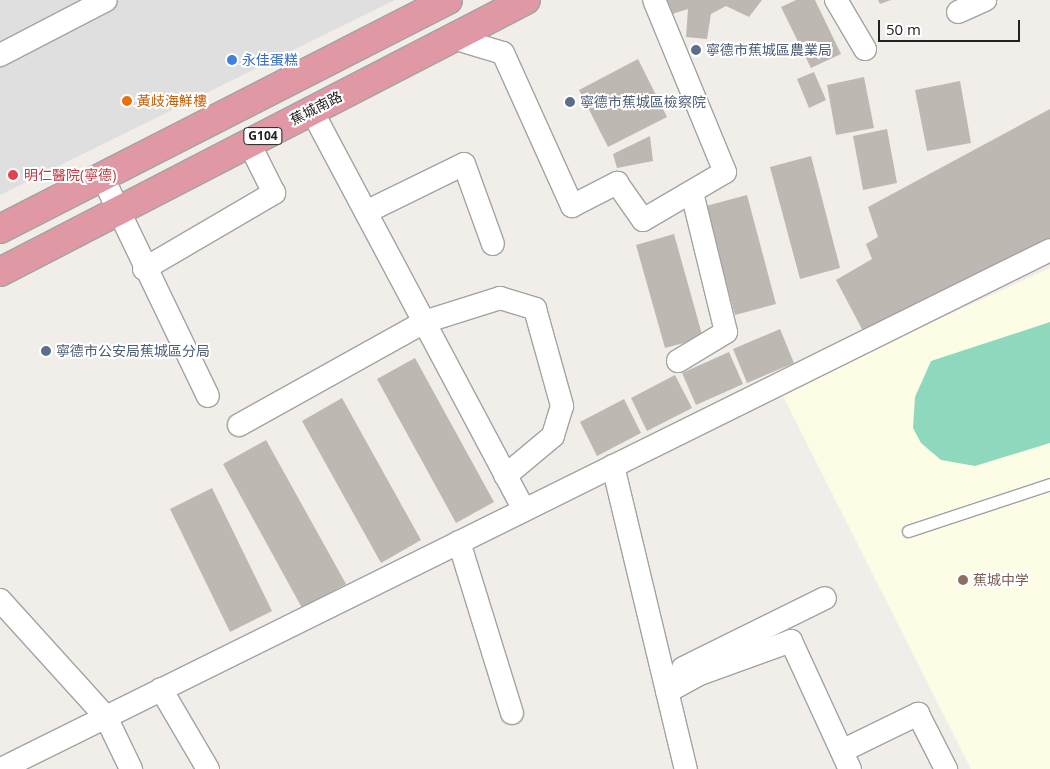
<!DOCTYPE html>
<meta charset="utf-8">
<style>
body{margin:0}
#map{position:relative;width:1050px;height:769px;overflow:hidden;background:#f1eee9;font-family:"Open Sans","Noto Sans SC",sans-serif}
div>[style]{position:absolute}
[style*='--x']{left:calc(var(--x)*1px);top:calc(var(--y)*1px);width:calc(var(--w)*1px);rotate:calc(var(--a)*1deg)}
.residential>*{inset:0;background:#e0dfdf}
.education>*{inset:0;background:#fdfde6}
.pitch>*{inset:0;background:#8ed9bd}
.building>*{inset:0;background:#beb8b2}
.roads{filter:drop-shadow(1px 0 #a3a3a3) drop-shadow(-1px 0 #a3a3a3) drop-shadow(0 1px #a3a3a3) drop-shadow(0 -1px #a3a3a3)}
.lane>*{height:11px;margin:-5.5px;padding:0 5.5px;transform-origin:5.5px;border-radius:5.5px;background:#fff}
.street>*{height:22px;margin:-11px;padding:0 11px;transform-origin:11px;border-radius:11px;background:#fff}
.highway>*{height:28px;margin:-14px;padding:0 14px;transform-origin:14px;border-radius:14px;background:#e198a5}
.dots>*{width:14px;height:14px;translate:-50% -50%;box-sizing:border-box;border:2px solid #fff;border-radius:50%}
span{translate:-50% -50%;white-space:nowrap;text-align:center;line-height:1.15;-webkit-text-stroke:4px #fff;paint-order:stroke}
.shield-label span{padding:1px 4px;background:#fff;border:1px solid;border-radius:4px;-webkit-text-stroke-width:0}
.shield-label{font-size:12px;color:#222;font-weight:700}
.service-label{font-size:14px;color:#4e5e75}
.left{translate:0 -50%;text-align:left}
.shop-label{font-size:14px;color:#366cbe}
.food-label{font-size:14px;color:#c56008}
.street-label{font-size:14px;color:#222}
.health-label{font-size:14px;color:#be3a42}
.education-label{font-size:14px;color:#785e54}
.scale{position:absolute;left:878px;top:20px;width:142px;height:22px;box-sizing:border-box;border:2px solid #222;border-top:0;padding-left:6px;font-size:15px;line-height:18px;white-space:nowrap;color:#222;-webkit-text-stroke:4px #fff;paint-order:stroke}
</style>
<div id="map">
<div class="residential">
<div style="clip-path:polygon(0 0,395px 0,0 195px)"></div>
</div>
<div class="education">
<div style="clip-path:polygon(1050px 268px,1050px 769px,971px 769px,781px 392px)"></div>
</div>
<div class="pitch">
<div style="clip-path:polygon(1050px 322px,1050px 443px,975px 466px,941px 460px,921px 443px,913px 428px,915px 397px,931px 361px)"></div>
</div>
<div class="building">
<div style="clip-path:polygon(661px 0,762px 0,749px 17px,726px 6px,711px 14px,707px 39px,686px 37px,688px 9px,669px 15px)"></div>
<div style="clip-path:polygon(796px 0,815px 0,841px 54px,811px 68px,781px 7px)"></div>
<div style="clip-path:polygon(878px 0,891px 0,880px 4px)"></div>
<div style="clip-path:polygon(638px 59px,667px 117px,608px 147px,579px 90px)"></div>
<div style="clip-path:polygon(814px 72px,826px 100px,809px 108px,797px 79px)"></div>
<div style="clip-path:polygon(864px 77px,874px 128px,836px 135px,827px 85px)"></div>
<div style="clip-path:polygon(960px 81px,971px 143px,927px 151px,915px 90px)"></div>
<div style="clip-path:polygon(1050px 109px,1050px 238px,863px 331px,836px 280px,872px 259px,866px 244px,878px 237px,868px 207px)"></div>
<div style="clip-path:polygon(887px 129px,897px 183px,863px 190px,853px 136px)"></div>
<div style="clip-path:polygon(650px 136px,653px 161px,617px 168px,613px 154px)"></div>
<div style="clip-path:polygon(811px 156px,840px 268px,800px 279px,770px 167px)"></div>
<div style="clip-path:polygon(747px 195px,776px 304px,735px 315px,706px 206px)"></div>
<div style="clip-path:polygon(674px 234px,703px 338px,665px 348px,636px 245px)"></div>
<div style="clip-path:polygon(780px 329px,794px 363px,747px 383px,733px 349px)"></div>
<div style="clip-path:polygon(729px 352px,743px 384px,696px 405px,682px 373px)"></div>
<div style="clip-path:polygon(415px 358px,494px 502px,456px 523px,377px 379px)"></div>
<div style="clip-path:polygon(675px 375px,692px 408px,647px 431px,631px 398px)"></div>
<div style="clip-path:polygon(342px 398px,421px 540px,381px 563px,302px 421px)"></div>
<div style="clip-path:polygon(624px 399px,641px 433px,597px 456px,580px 422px)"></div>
<div style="clip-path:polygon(266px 440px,346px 584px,302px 608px,223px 464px)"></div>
<div style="clip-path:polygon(212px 488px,272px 611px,230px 632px,170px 509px)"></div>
</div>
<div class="roads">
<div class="lane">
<div style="--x:908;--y:531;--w:150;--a:-18.3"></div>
</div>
<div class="street">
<div style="--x:836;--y:0;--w:57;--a:59.4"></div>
<div style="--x:958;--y:12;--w:30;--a:-24"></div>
<div style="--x:453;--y:38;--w:52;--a:16.7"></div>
<div style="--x:503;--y:53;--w:168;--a:65.7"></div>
<div style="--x:572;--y:206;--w:51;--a:-27.1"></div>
<div style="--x:617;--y:183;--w:45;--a:54.9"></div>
<div style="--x:643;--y:220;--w:95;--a:-30.3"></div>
<div style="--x:725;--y:172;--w:186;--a:-112.4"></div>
<div style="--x:0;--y:55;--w:119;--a:-27.4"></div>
<div style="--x:312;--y:111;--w:452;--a:62"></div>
<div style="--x:102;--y:176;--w:244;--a:64.3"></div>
<div style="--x:366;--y:212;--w:109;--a:-26.1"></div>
<div style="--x:464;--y:164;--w:85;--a:70.1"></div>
<div style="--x:144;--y:269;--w:151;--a:-30.3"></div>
<div style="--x:274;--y:193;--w:56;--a:-116.6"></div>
<div style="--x:678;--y:361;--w:56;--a:-31.1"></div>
<div style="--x:726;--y:332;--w:144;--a:-103.7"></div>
<div style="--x:239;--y:425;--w:212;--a:-29.1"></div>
<div style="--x:424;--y:322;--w:80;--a:-17.5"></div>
<div style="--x:500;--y:298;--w:37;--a:17"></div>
<div style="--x:535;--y:309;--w:101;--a:74.4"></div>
<div style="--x:562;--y:406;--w:31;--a:107"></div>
<div style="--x:553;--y:436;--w:62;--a:140.2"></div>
<div style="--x:613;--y:466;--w:312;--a:76.5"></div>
<div style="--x:459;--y:542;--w:179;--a:72.8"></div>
<div style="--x:0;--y:600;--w:158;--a:47.8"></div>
<div style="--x:106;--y:717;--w:58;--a:64.3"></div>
<div style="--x:683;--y:668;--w:158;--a:-26.2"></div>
<div style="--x:161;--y:689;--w:93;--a:59.6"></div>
<div style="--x:667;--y:692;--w:38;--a:-29"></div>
<div style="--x:700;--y:674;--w:97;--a:-19.9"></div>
<div style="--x:791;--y:641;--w:141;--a:65.3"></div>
<div style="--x:842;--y:751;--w:85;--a:-26"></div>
<div style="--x:918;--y:714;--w:62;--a:63"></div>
<div style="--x:1;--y:769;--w:1170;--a:-26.32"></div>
</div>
<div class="highway">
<div style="--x:0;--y:229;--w:503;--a:-27.07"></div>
<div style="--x:0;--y:272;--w:592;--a:-27.34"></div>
</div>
</div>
<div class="dots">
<div style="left:696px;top:50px;background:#5c6f8a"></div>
<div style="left:232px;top:60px;background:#3f7fe0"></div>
<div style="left:127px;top:101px;background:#e8710a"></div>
<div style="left:570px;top:102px;background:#5c6f8a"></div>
<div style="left:13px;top:175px;background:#e0444e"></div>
<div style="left:46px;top:351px;background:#5c6f8a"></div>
<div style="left:963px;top:580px;background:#8d6e63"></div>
</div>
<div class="shield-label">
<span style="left:263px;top:136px">G104</span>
</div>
<div class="service-label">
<span class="left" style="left:706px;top:50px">寧德市蕉城區農業局</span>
<span class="left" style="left:580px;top:102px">寧德市蕉城區檢察院</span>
<span class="left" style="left:56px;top:351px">寧德市公安局蕉城區分局</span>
</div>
<div class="shop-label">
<span class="left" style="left:242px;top:60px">永佳蛋糕</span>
</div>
<div class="food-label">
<span class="left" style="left:137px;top:101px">黃歧海鮮樓</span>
</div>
<div class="street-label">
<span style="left:316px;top:108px;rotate:-27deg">蕉城南路</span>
</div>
<div class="health-label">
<span class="left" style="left:24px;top:175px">明仁醫院(寧德)</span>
</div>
<div class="education-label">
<span class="left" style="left:973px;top:580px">蕉城中学</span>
</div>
<div class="scale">50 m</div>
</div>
